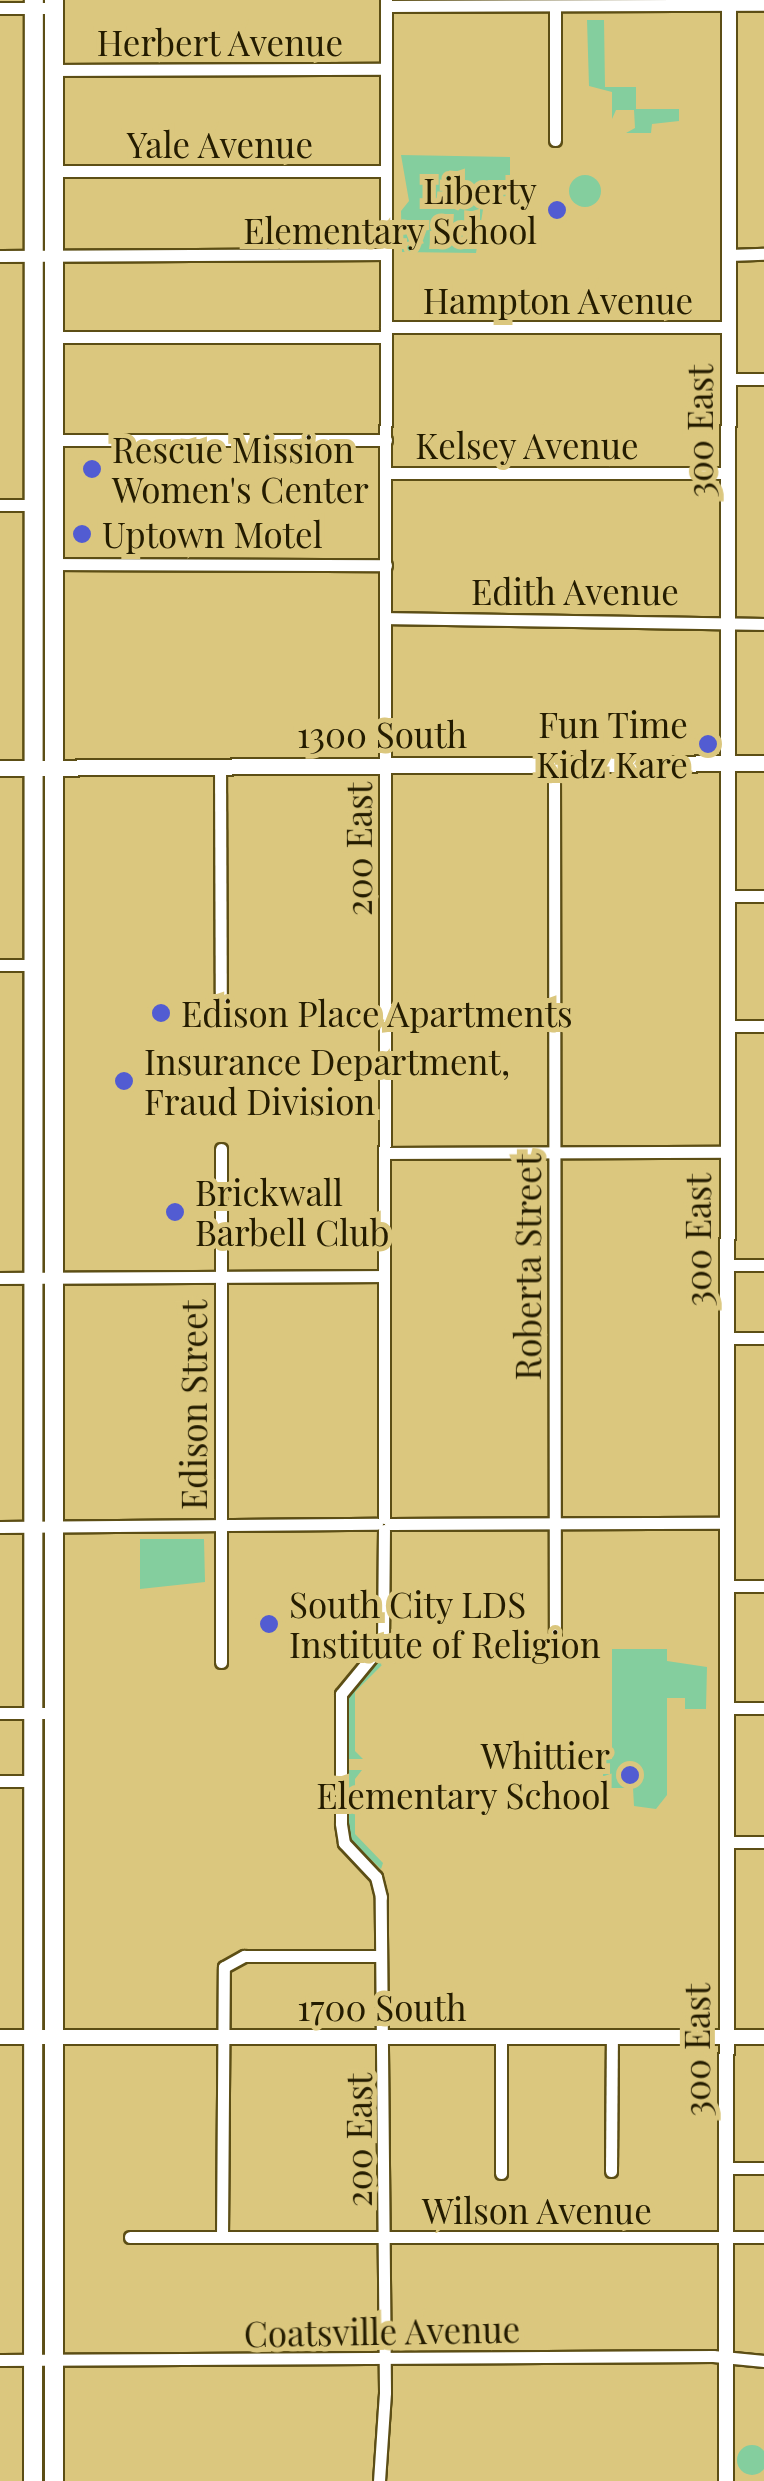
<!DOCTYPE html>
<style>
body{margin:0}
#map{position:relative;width:764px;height:2481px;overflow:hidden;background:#dbc77e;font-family:"Playfair Display",serif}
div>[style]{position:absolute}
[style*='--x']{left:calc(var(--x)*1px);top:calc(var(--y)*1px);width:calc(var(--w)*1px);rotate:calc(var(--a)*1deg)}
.green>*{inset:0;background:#84ce9e}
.round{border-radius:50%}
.roads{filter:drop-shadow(2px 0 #5c4e15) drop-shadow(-2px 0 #5c4e15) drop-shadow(0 2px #5c4e15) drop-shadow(0 -2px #5c4e15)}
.minor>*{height:11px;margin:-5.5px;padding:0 5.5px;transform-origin:5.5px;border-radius:5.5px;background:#fff}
.tertiary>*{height:14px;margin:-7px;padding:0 7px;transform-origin:7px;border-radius:7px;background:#fff}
.secondary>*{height:15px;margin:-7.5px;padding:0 7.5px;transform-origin:7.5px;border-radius:7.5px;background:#fff}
.primary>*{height:18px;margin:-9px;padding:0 9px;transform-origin:9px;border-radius:9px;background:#fff}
.dots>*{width:28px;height:28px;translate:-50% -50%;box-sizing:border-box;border:5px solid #dbc77e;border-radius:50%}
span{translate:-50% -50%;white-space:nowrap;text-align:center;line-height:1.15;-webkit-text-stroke:10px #dbc77e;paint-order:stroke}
.street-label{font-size:35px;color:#241c00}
.poi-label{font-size:35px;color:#241c00}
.right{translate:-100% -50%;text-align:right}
.left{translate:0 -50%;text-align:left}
</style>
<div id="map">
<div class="green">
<div style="clip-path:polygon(587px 20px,604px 20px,605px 87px,636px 87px,636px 109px,679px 109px,679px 121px,652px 124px,651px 133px,626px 133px,635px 128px,634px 110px,616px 110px,612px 119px,612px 92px,589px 86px)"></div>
<div style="clip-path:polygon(401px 155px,510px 157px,510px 196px,485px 197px,476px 253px,402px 252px,401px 211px,409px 201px)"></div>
<div class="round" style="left:569px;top:175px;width:32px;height:32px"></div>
<div style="clip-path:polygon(140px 1539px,204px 1539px,205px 1582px,140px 1589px)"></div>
<div style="clip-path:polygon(612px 1649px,667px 1649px,667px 1661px,707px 1667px,706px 1709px,685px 1709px,685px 1698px,667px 1698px,667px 1795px,656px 1809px,634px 1806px,633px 1788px,603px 1788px,603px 1760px,612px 1759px)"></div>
<div style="clip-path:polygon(383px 1654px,387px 1660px,355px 1692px,355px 1751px,363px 1759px,347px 1759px,346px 1696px)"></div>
<div style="clip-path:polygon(346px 1770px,362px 1770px,355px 1779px,355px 1834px,383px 1863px,381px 1869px,348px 1838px)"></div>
<div class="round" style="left:737px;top:2445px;width:30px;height:30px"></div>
</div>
<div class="roads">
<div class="minor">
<div style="--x:386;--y:6;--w:378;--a:-0.2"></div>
<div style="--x:555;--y:6;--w:134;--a:90"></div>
<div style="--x:0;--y:8;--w:54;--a:0"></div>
<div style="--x:54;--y:70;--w:332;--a:-0.2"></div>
<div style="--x:55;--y:171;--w:331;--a:0"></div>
<div style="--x:729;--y:255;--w:35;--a:-2"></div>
<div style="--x:0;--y:256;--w:386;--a:-0.3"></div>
<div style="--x:386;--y:327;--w:343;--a:0"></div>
<div style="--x:54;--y:337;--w:332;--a:0"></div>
<div style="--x:729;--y:379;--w:35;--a:0"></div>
<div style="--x:55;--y:440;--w:331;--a:0"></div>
<div style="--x:386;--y:473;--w:343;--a:0"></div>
<div style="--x:0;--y:505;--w:34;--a:0"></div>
<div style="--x:54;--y:564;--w:332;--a:0.2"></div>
<div style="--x:386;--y:618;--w:378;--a:0.9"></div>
<div style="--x:554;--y:763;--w:887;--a:89.94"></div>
<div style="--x:220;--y:766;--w:258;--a:89.8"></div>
<div style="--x:727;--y:896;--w:37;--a:0"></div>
<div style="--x:0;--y:965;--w:34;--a:0"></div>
<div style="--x:727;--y:1026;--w:37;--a:0"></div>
<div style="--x:384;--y:1153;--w:343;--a:-0.2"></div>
<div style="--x:727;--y:1265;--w:37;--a:0"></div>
<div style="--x:0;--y:1278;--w:384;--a:-0.3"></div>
<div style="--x:727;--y:1338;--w:37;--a:0"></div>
<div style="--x:384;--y:1518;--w:1518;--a:-89.92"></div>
<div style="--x:390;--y:1524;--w:337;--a:-0.2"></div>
<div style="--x:0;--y:1527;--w:377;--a:-0.5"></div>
<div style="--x:727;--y:1586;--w:37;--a:0"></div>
<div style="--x:221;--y:1662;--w:513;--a:-90"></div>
<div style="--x:726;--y:1708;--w:38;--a:0"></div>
<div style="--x:0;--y:1713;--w:55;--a:0"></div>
<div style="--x:0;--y:1781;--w:33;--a:0"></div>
<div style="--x:726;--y:1842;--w:38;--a:0"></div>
<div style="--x:726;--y:2168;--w:38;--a:0"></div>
<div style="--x:611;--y:2171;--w:134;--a:-89.6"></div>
<div style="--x:501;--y:2173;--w:136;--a:-90"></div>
<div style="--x:130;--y:2237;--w:634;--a:0"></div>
<div style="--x:222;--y:2237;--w:270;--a:-89.6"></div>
<div style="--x:224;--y:1967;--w:23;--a:-29"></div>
<div style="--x:244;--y:1956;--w:136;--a:0"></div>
<div style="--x:0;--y:2360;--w:713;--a:-0.32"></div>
<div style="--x:713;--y:2356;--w:51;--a:5.6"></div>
<div style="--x:379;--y:2481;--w:89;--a:-86.1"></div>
<div style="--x:385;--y:2392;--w:495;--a:-90.5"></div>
<div style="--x:381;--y:1897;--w:21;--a:-104"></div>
<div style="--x:376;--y:1877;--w:47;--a:-133.3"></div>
<div style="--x:344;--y:1843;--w:20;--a:-99"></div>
<div style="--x:341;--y:1823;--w:129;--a:-90"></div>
<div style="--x:341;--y:1694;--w:66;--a:-50.5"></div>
<div style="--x:383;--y:1643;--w:113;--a:-89.5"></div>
</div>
<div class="tertiary">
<div style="--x:0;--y:2037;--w:764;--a:0"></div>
<div style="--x:726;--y:2481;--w:2481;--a:-89.93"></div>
</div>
<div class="secondary">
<div style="--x:0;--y:768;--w:764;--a:-0.37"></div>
</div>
<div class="primary">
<div style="--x:33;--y:2481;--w:2481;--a:-89.98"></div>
<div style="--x:54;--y:2481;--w:2481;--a:-90"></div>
</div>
</div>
<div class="dots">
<div style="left:557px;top:210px;background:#525cd2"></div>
<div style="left:92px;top:469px;background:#525cd2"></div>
<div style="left:82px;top:534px;background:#525cd2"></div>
<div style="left:708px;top:744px;background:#525cd2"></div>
<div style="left:161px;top:1013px;background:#525cd2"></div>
<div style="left:124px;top:1081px;background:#525cd2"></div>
<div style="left:175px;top:1212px;background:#525cd2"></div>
<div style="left:269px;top:1624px;background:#525cd2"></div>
<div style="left:630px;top:1775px;background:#525cd2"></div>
</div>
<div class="street-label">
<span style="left:220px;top:42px">Herbert Avenue</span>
<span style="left:220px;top:144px">Yale Avenue</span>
<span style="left:558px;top:300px">Hampton Avenue</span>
<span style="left:699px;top:431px;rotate:-90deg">300 East</span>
<span style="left:527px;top:445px">Kelsey Avenue</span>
<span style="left:575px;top:591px">Edith Avenue</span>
<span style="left:382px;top:734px">1300 South</span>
<span style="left:358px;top:849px;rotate:-90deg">200 East</span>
<span style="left:697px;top:1240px;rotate:-90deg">300 East</span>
<span style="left:527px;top:1267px;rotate:-90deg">Roberta Street</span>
<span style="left:193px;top:1405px;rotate:-90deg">Edison Street</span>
<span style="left:382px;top:2007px">1700 South</span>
<span style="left:696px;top:2050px;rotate:-90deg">300 East</span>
<span style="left:358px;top:2140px;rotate:-90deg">200 East</span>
<span style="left:537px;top:2210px">Wilson Avenue</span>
<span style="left:382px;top:2331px;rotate:-1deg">Coatsville Avenue</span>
</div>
<div class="poi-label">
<span class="right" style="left:537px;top:210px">Liberty<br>Elementary School</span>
<span class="left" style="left:112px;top:469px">Rescue Mission<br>Women's Center</span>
<span class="left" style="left:102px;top:534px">Uptown Motel</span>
<span class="right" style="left:688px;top:744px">Fun Time<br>Kidz Kare</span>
<span class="left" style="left:181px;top:1013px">Edison Place Apartments</span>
<span class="left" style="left:144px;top:1081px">Insurance Department,<br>Fraud Division</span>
<span class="left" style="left:195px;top:1212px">Brickwall<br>Barbell Club</span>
<span class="left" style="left:289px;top:1624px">South City LDS<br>Institute of Religion</span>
<span class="right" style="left:610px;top:1775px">Whittier<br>Elementary School</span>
</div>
</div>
